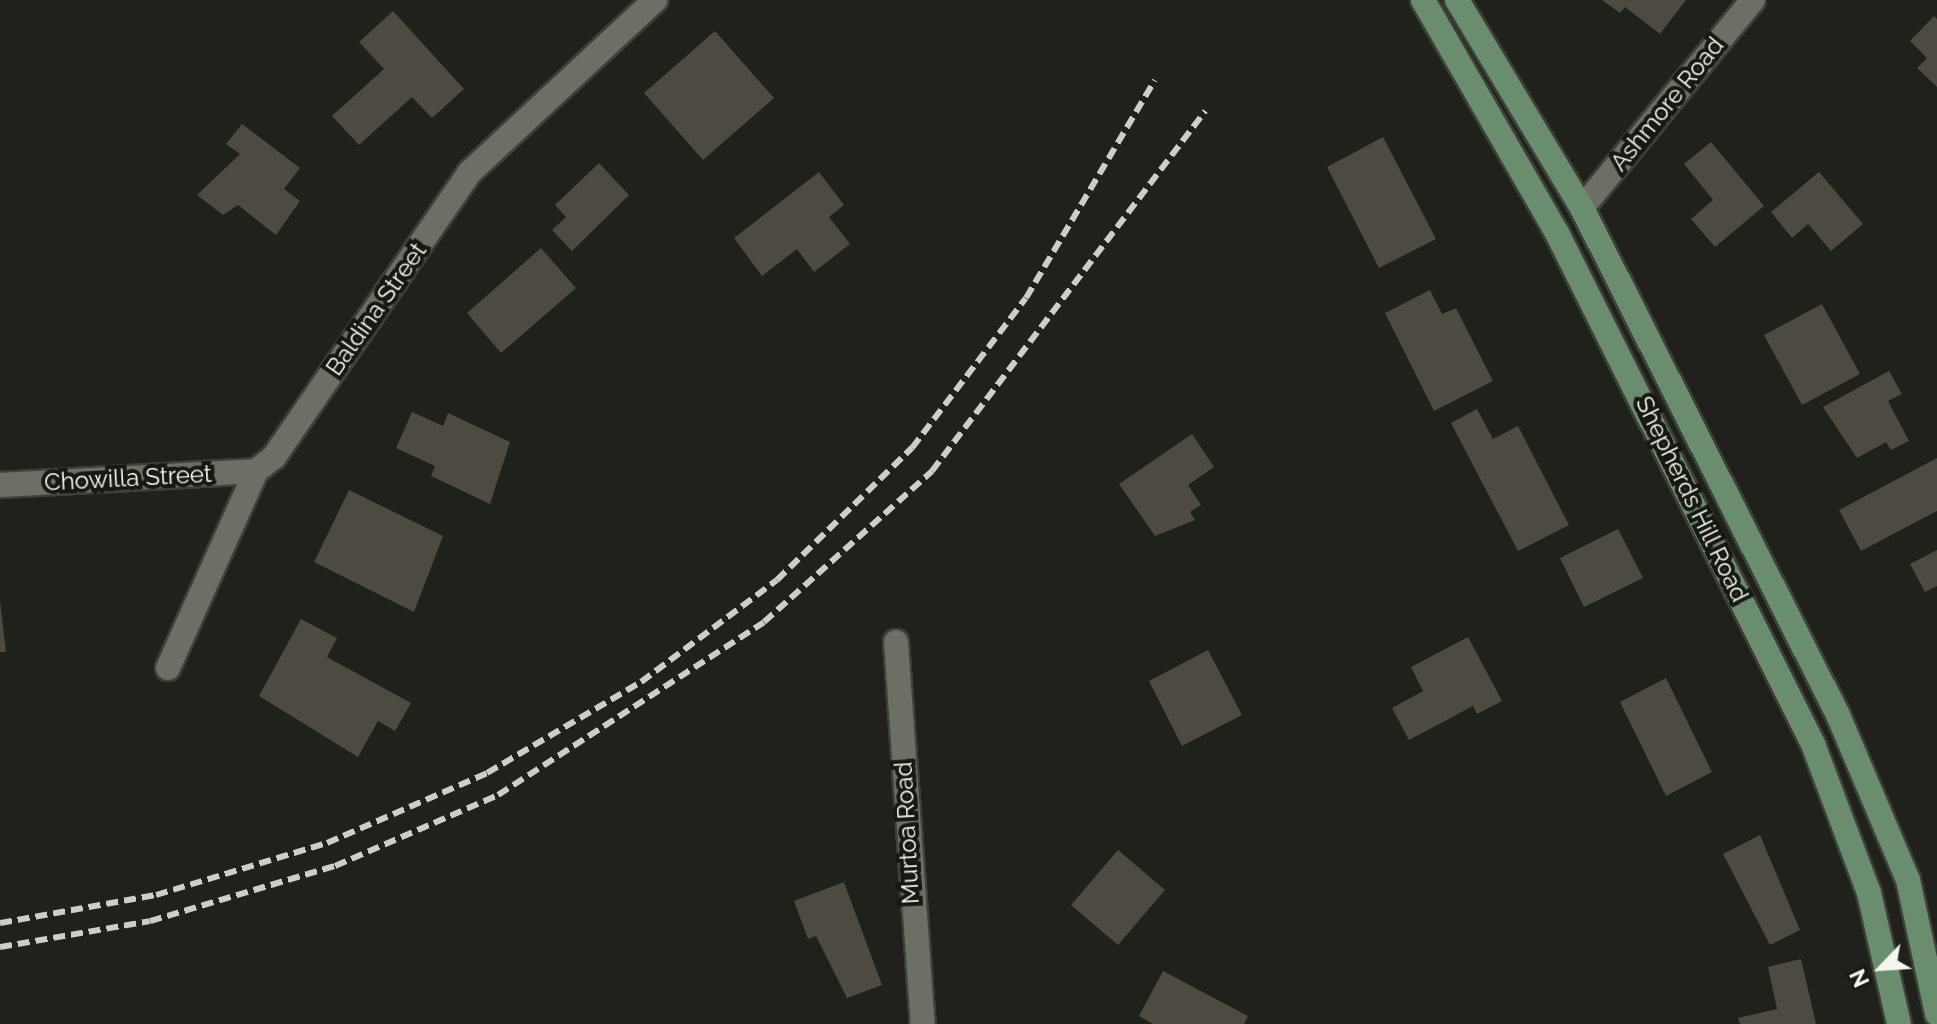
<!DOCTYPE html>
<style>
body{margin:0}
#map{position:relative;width:1937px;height:1024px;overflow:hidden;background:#1f211a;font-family:Raleway,sans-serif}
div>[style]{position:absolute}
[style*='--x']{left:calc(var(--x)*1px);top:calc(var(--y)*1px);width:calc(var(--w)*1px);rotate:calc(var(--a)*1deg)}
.building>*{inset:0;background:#4d4a42}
.roads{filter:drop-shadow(2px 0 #3d3f39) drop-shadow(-2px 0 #3d3f39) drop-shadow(0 2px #3d3f39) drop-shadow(0 -2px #3d3f39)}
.street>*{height:24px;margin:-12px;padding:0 12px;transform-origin:12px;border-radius:12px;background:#6c6f66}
.secondary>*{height:24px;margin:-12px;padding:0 12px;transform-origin:12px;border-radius:12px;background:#6a8d6f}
.rail>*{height:6px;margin-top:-3px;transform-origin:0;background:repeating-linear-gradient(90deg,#cccec8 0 12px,transparent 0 18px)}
span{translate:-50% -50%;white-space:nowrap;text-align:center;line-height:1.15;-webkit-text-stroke:8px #161811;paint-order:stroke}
.street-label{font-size:24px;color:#f4f6f0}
.north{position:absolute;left:1841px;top:928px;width:80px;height:80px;-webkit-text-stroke:6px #161811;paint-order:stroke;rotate:245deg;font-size:22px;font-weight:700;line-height:32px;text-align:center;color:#f4f6f0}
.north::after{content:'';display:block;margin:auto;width:28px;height:36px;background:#f4f6f0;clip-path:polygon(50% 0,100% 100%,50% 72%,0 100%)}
</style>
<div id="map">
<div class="building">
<div style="clip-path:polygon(1602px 0,1686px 0,1660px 34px,1625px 7px,1620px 13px)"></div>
<div style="clip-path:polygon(393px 11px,464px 89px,432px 118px,412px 97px,359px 145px,332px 116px,384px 69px,359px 42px)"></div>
<div style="clip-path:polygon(1934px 16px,1937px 19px,1937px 87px,1917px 68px,1927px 58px,1910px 41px)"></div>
<div style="clip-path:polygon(715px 31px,774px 98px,703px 160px,644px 93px)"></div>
<div style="clip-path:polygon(242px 124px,300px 168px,284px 189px,300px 201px,276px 235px,238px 205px,223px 215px,197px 195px,240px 154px,226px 144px)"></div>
<div style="clip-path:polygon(1383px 137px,1436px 239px,1379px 268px,1327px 167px)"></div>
<div style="clip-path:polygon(1711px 142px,1764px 206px,1715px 247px,1691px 219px,1713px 200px,1684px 164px)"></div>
<div style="clip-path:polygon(599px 163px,629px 195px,572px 251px,552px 230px,566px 217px,555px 205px)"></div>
<div style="clip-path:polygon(819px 172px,844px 205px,829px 217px,850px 244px,814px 272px,797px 249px,762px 276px,734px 238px)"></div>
<div style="clip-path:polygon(1819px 172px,1863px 224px,1831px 251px,1808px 224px,1792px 238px,1771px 212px)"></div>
<div style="clip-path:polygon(541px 248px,576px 288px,501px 353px,467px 313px)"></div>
<div style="clip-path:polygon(1430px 290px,1442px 314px,1456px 308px,1493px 381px,1434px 411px,1385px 313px)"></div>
<div style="clip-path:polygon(1822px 304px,1860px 374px,1802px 405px,1764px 335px)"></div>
<div style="clip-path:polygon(1889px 371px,1902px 394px,1888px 401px,1909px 441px,1891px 450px,1886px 442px,1857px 458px,1823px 407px)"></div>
<div style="clip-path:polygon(1477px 409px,1493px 439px,1518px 426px,1569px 525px,1518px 551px,1451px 423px)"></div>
<div style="clip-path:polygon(412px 412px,443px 426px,448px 413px,510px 442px,490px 504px,431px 476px,435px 466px,396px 448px)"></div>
<div style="clip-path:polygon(1192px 434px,1214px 467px,1188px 485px,1201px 505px,1190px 512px,1195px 520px,1155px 536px,1119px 484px)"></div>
<div style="clip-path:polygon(1937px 458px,1937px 511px,1861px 551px,1839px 510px)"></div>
<div style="clip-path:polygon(349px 490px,443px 536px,414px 612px,314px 562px)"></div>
<div style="clip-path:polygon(1618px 529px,1643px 578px,1584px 607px,1560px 558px)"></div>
<div style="clip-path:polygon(1937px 550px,1937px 586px,1925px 592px,1910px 564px)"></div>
<div style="clip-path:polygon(0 601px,6px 652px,0 652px)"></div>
<div style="clip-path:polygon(301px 619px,337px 638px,327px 657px,411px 703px,395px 731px,378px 721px,358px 757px,259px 696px)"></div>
<div style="clip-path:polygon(1468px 637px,1502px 701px,1477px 714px,1473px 706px,1409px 740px,1392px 708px,1423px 691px,1411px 667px)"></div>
<div style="clip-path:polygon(1208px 650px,1242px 715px,1182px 746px,1149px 681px)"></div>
<div style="clip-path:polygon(1666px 678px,1712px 772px,1666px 796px,1620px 702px)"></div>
<div style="clip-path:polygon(1760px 835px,1800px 930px,1770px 945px,1723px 854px)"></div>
<div style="clip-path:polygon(1118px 850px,1165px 890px,1118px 945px,1071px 905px)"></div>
<div style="clip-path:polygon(844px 882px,882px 985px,847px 998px,816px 936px,808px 939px,794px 901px)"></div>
<div style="clip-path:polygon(1801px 959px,1816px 1024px,1740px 1024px,1738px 1018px,1777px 1009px,1768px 967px)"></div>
<div style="clip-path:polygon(1163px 971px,1248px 1016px,1244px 1024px,1153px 1024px,1139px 1016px)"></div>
</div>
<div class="roads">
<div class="street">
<div style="--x:1582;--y:208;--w:269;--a:-50.6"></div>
<div style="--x:0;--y:485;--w:256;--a:-3.1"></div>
<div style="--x:896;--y:642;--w:383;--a:86"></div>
<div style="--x:168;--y:668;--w:216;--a:-65.9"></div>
<div style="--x:256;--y:471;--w:23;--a:-38"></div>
<div style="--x:274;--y:457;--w:346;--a:-55.5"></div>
<div style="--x:470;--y:172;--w:253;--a:-42.9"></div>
</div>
<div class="secondary">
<div style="--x:1423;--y:0;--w:269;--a:60.1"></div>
<div style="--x:1557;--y:233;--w:572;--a:63.39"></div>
<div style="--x:1813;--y:744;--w:159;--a:69.4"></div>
<div style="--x:1869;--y:893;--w:134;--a:77.1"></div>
<div style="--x:1457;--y:0;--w:243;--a:59"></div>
<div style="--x:1582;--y:208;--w:568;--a:63.21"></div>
<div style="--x:1838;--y:715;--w:179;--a:67"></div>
<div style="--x:1908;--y:880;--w:137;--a:77.8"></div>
</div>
</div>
<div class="rail">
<div style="--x:0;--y:923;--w:158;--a:-10.2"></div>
<div style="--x:156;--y:895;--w:179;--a:-16.9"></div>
<div style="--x:327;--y:843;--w:175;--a:-23.6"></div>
<div style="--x:487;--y:773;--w:179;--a:-30.6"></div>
<div style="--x:641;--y:682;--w:170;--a:-36.9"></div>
<div style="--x:777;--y:580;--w:189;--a:-44.4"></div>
<div style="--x:912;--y:448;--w:188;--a:-52.8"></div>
<div style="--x:1026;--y:298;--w:253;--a:-59.4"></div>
<div style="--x:0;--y:947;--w:152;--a:-9.8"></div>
<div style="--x:150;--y:921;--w:193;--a:-16.6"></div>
<div style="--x:335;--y:866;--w:178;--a:-23.5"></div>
<div style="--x:498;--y:795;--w:317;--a:-33"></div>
<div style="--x:764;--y:622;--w:226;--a:-41.9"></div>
<div style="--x:932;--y:471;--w:452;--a:-52.8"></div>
</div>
<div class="street-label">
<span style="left:1667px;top:104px;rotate:-51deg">Ashmore Road</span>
<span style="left:376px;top:309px;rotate:-55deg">Baldina Street</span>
<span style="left:128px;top:478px;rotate:-3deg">Chowilla Street</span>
<span style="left:1692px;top:499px;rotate:64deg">Shepherds Hill Road</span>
<span style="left:907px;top:833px;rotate:-93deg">Murtoa Road</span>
</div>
<div class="north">N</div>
</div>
